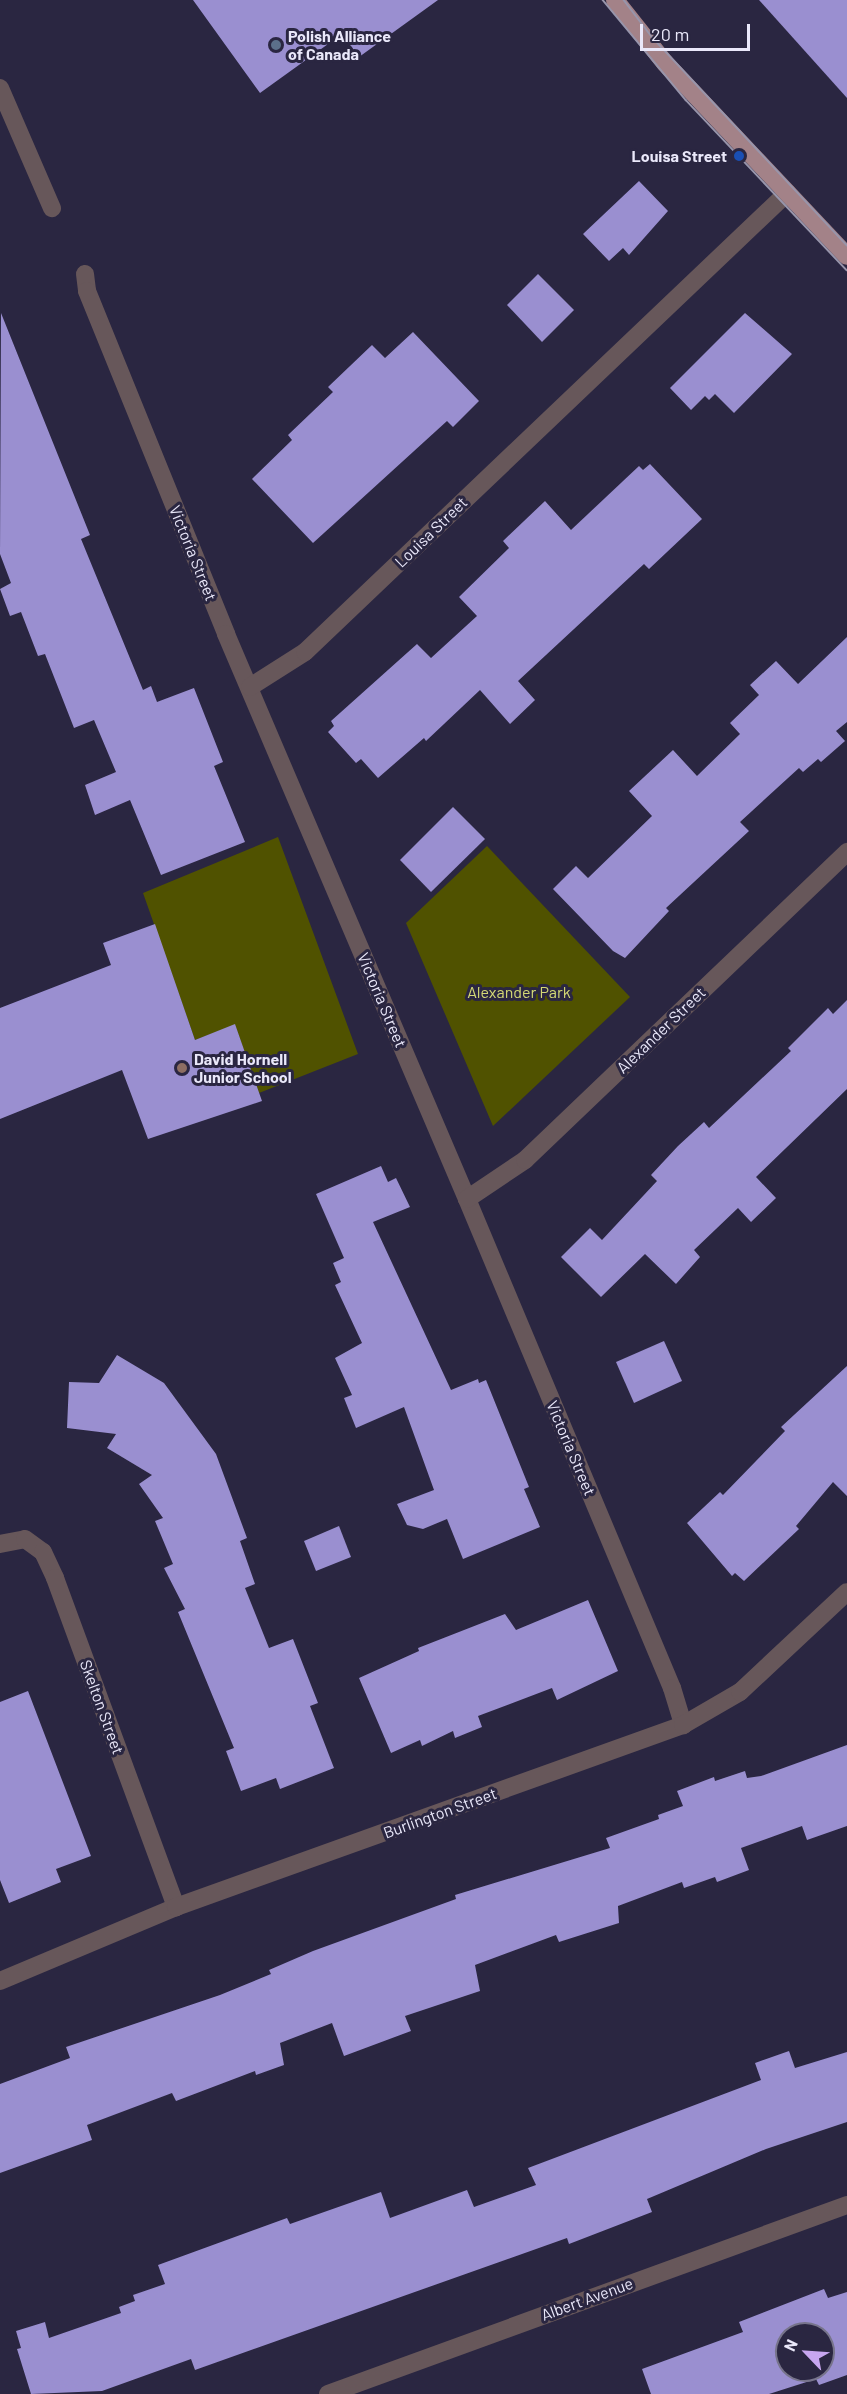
<!DOCTYPE html>
<style>
body{margin:0}
#map{position:relative;width:847px;height:2394px;overflow:hidden;background:#2a2641;font-family:Barlow,sans-serif}
div>[style]{position:absolute}
[style*='--x']{left:calc(var(--x)*1px);top:calc(var(--y)*1px);width:calc(var(--w)*1px);rotate:calc(var(--a)*1deg)}
.green>*{inset:0;background:#505200}
.building>*{inset:0;background:#9a8fd0}
.street>*{height:18px;margin:-9px;padding:0 9px;transform-origin:9px;border-radius:9px;background:#67575a}
.primary>*{height:18px;margin:-9px;padding:0 9px;transform-origin:9px;border-radius:9px;background:#a38288}
.tram>*{height:1.5px;margin:-0.75px;padding:0 0.75px;transform-origin:0.75px;border-radius:0.75px;background:#9895ab}
.dots>*{width:16px;height:16px;translate:-50% -50%;box-sizing:border-box;border:3px solid #2a2641;border-radius:50%}
span{translate:-50% -50%;white-space:nowrap;text-align:center;line-height:1.15;-webkit-text-stroke:6px #2a2641;paint-order:stroke}
.poi-label{font-size:16px;color:#eae8fa;font-weight:700}
.left{translate:0 -50%;text-align:left}
.right{translate:-100% -50%;text-align:right}
.street-label{font-size:16px;color:#eae8fa}
.park-label{font-size:16px;color:#d4d975}
.north{position:absolute;left:775px;top:2322px;width:60px;height:60px;box-sizing:border-box;background:#2a2641;border:2px solid #77748b;border-radius:50%;rotate:295deg;font-size:16px;font-weight:700;line-height:24px;text-align:center;color:#eae8fa}
.north::after{content:'';display:block;margin:auto;width:21px;height:27px;background:#c7a6ef;clip-path:polygon(50% 0,100% 100%,50% 72%,0 100%)}
.scale{position:absolute;left:640px;top:24px;width:110px;height:27px;box-sizing:border-box;border:3px solid #eae8fa;border-top:0;padding-left:8px;font-size:18px;line-height:21px;white-space:nowrap;color:#eae8fa;-webkit-text-stroke:4px #2a2641;paint-order:stroke}
</style>
<div id="map">
<div class="green">
<div style="clip-path:polygon(278px 837px,358px 1054px,259px 1093px,235px 1025px,195px 1040px,143px 893px)"></div>
<div style="clip-path:polygon(487px 846px,630px 997px,493px 1126px,406px 923px)"></div>
</div>
<div class="building">
<div style="clip-path:polygon(193px 0,438px 0,359px 57px,342px 34px,260px 93px)"></div>
<div style="clip-path:polygon(759px 0,847px 0,847px 98px)"></div>
<div style="clip-path:polygon(639px 181px,668px 211px,629px 255px,623px 248px,609px 261px,583px 234px)"></div>
<div style="clip-path:polygon(538px 274px,574px 310px,542px 342px,507px 305px)"></div>
<div style="clip-path:polygon(1px 313px,90px 535px,81px 539px,143px 690px,151px 686px,157px 702px,194px 688px,223px 762px,214px 766px,245px 842px,161px 875px,130px 800px,95px 815px,85px 785px,116px 772px,94px 720px,74px 728px,45px 654px,38px 656px,21px 612px,10px 616px,0 589px,11px 583px,0 554px)"></div>
<div style="clip-path:polygon(745px 313px,792px 354px,734px 413px,715px 394px,709px 400px,705px 396px,691px 410px,670px 388px)"></div>
<div style="clip-path:polygon(413px 332px,479px 401px,453px 427px,447px 421px,313px 543px,252px 479px,292px 440px,288px 435px,333px 392px,328px 387px,372px 345px,385px 358px)"></div>
<div style="clip-path:polygon(650px 464px,702px 519px,649px 569px,644px 564px,518px 681px,535px 700px,510px 724px,480px 690px,426px 741px,424px 738px,378px 778px,361px 759px,356px 763px,328px 732px,334px 726px,331px 721px,417px 644px,431px 658px,477px 616px,459px 597px,509px 548px,503px 541px,545px 501px,571px 530px,639px 466px,643px 470px)"></div>
<div style="clip-path:polygon(847px 637px,847px 722px,836px 731px,845px 741px,821px 762px,818px 759px,803px 772px,799px 768px,740px 822px,749px 831px,666px 908px,669px 911px,625px 958px,613px 951px,553px 889px,576px 866px,588px 878px,652px 816px,629px 791px,673px 750px,697px 776px,740px 734px,730px 723px,759px 695px,750px 685px,776px 661px,798px 684px)"></div>
<div style="clip-path:polygon(453px 807px,485px 839px,431px 892px,400px 860px)"></div>
<div style="clip-path:polygon(155px 924px,195px 1040px,235px 1024px,262px 1101px,148px 1139px,122px 1070px,0 1119px,0 1008px,111px 965px,103px 943px)"></div>
<div style="clip-path:polygon(847px 1000px,847px 1089px,756px 1177px,776px 1198px,751px 1222px,738px 1208px,694px 1250px,700px 1257px,676px 1284px,645px 1254px,601px 1297px,561px 1257px,590px 1228px,602px 1240px,657px 1181px,651px 1175px,678px 1146px,704px 1122px,709px 1128px,791px 1051px,788px 1048px,828px 1008px,833px 1014px)"></div>
<div style="clip-path:polygon(381px 1166px,388px 1182px,396px 1178px,410px 1207px,373px 1222px,451px 1390px,478px 1379px,479px 1383px,486px 1380px,529px 1487px,524px 1489px,540px 1527px,463px 1559px,447px 1519px,423px 1529px,407px 1525px,397px 1504px,434px 1490px,404px 1407px,356px 1428px,344px 1398px,352px 1395px,335px 1358px,362px 1343px,335px 1285px,341px 1282px,333px 1263px,344px 1258px,316px 1194px)"></div>
<div style="clip-path:polygon(664px 1341px,682px 1381px,634px 1403px,616px 1362px)"></div>
<div style="clip-path:polygon(117px 1355px,164px 1383px,216px 1454px,247px 1538px,240px 1541px,255px 1584px,245px 1588px,269px 1648px,293px 1639px,318px 1703px,310px 1706px,334px 1768px,280px 1789px,276px 1778px,241px 1791px,226px 1751px,234px 1748px,178px 1612px,185px 1609px,164px 1568px,173px 1564px,155px 1521px,163px 1518px,139px 1484px,152px 1475px,107px 1448px,116px 1434px,67px 1428px,69px 1382px,99px 1383px)"></div>
<div style="clip-path:polygon(847px 1366px,847px 1496px,833px 1482px,796px 1526px,799px 1529px,744px 1581px,735px 1573px,732px 1576px,687px 1523px,720px 1492px,723px 1495px,785px 1431px,781px 1427px)"></div>
<div style="clip-path:polygon(339px 1526px,351px 1557px,316px 1571px,304px 1541px)"></div>
<div style="clip-path:polygon(588px 1600px,618px 1671px,557px 1700px,552px 1688px,478px 1716px,482px 1727px,455px 1738px,453px 1731px,422px 1746px,420px 1740px,391px 1753px,359px 1678px,419px 1651px,418px 1648px,505px 1614px,516px 1630px)"></div>
<div style="clip-path:polygon(28px 1691px,91px 1856px,56px 1869px,61px 1882px,9px 1903px,0 1880px,0 1702px)"></div>
<div style="clip-path:polygon(847px 1745px,847px 1826px,807px 1840px,802px 1826px,741px 1848px,749px 1870px,717px 1882px,715px 1877px,684px 1888px,682px 1882px,618px 1906px,619px 1923px,559px 1942px,556px 1935px,475px 1965px,480px 1991px,405px 2016px,411px 2031px,344px 2056px,332px 2023px,280px 2043px,284px 2065px,256px 2075px,255px 2071px,176px 2101px,172px 2093px,87px 2125px,92px 2140px,0 2173px,0 2084px,70px 2058px,66px 2047px,220px 1995px,271px 1974px,269px 1970px,313px 1951px,456px 1899px,455px 1895px,610px 1848px,606px 1838px,659px 1819px,658px 1815px,683px 1806px,677px 1791px,714px 1777px,715px 1781px,745px 1771px,747px 1778px,761px 1776px)"></div>
<div style="clip-path:polygon(789px 2051px,795px 2068px,847px 2052px,847px 2122px,766px 2149px,647px 2199px,652px 2212px,569px 2244px,567px 2238px,195px 2370px,191px 2359px,102px 2391px,31px 2394px,17px 2349px,21px 2348px,16px 2331px,45px 2322px,49px 2338px,121px 2313px,119px 2307px,135px 2301px,133px 2295px,165px 2284px,158px 2265px,287px 2218px,290px 2224px,381px 2192px,390px 2218px,467px 2190px,474px 2207px,536px 2185px,528px 2168px,761px 2080px,755px 2063px)"></div>
<div style="clip-path:polygon(evenodd,824px 2289px,828px 2298px,847px 2292px,847px 2375px,819px 2385px,816px 2379px,769px 2394px,651px 2394px,642px 2369px,743px 2332px,739px 2322px,824px 2289px,787px 2334px,823px 2334px,823px 2370px,787px 2370px,787px 2334px)"></div>
</div>
<div class="street">
<div style="--x:0;--y:88;--w:131;--a:66.6"></div>
<div style="--x:85;--y:274;--w:17;--a:83"></div>
<div style="--x:87;--y:291;--w:370;--a:67.9"></div>
<div style="--x:226;--y:634;--w:614;--a:66.9"></div>
<div style="--x:467;--y:1199;--w:530;--a:67.26"></div>
<div style="--x:672;--y:1688;--w:39;--a:73"></div>
<div style="--x:250;--y:687;--w:65;--a:-32.5"></div>
<div style="--x:305;--y:652;--w:666;--a:-43.6"></div>
<div style="--x:467;--y:1199;--w:70;--a:-33.9"></div>
<div style="--x:525;--y:1160;--w:446;--a:-43.7"></div>
<div style="--x:0;--y:1544;--w:25;--a:-11"></div>
<div style="--x:25;--y:1539;--w:22;--a:36"></div>
<div style="--x:43;--y:1552;--w:29;--a:65"></div>
<div style="--x:55;--y:1578;--w:351;--a:69.8"></div>
<div style="--x:0;--y:1981;--w:191;--a:-22.8"></div>
<div style="--x:176;--y:1907;--w:539;--a:-19.75"></div>
<div style="--x:683;--y:1725;--w:66;--a:-30.1"></div>
<div style="--x:740;--y:1692;--w:146;--a:-43.1"></div>
<div style="--x:328;--y:2394;--w:552;--a:-20.01"></div>
</div>
<div class="primary">
<div style="--x:615;--y:0;--w:80;--a:51.6"></div>
<div style="--x:665;--y:63;--w:265;--a:46.7"></div>
</div>
<div class="tram">
<div style="--x:603;--y:0;--w:130;--a:50.3"></div>
<div style="--x:686;--y:100;--w:234;--a:46.6"></div>
<div style="--x:624;--y:0;--w:48;--a:52.7"></div>
<div style="--x:653;--y:38;--w:284;--a:46.9"></div>
</div>
<div class="dots">
<div style="left:276px;top:45px;background:#5c6f8a"></div>
<div style="left:739px;top:156px;background:#1a4fb4"></div>
<div style="left:182px;top:1068px;background:#8d6e63"></div>
</div>
<div class="poi-label">
<span class="left" style="left:288px;top:45px">Polish Alliance<br>of Canada</span>
<span class="right" style="left:727px;top:156px">Louisa Street</span>
<span class="left" style="left:194px;top:1068px">David Hornell<br>Junior School</span>
</div>
<div class="street-label">
<span style="left:431px;top:532px;rotate:-44deg">Louisa Street</span>
<span style="left:193px;top:553px;rotate:68deg">Victoria Street</span>
<span style="left:382px;top:1000px;rotate:67deg">Victoria Street</span>
<span style="left:661px;top:1030px;rotate:-44deg">Alexander Street</span>
<span style="left:571px;top:1448px;rotate:67deg">Victoria Street</span>
<span style="left:102px;top:1707px;rotate:70deg">Skelton Street</span>
<span style="left:440px;top:1813px;rotate:-20deg">Burlington Street</span>
<span style="left:587px;top:2299px;rotate:-20deg">Albert Avenue</span>
</div>
<div class="park-label">
<span style="left:519px;top:992px">Alexander Park</span>
</div>
<div class="north">N</div>
<div class="scale">20 m</div>
</div>
